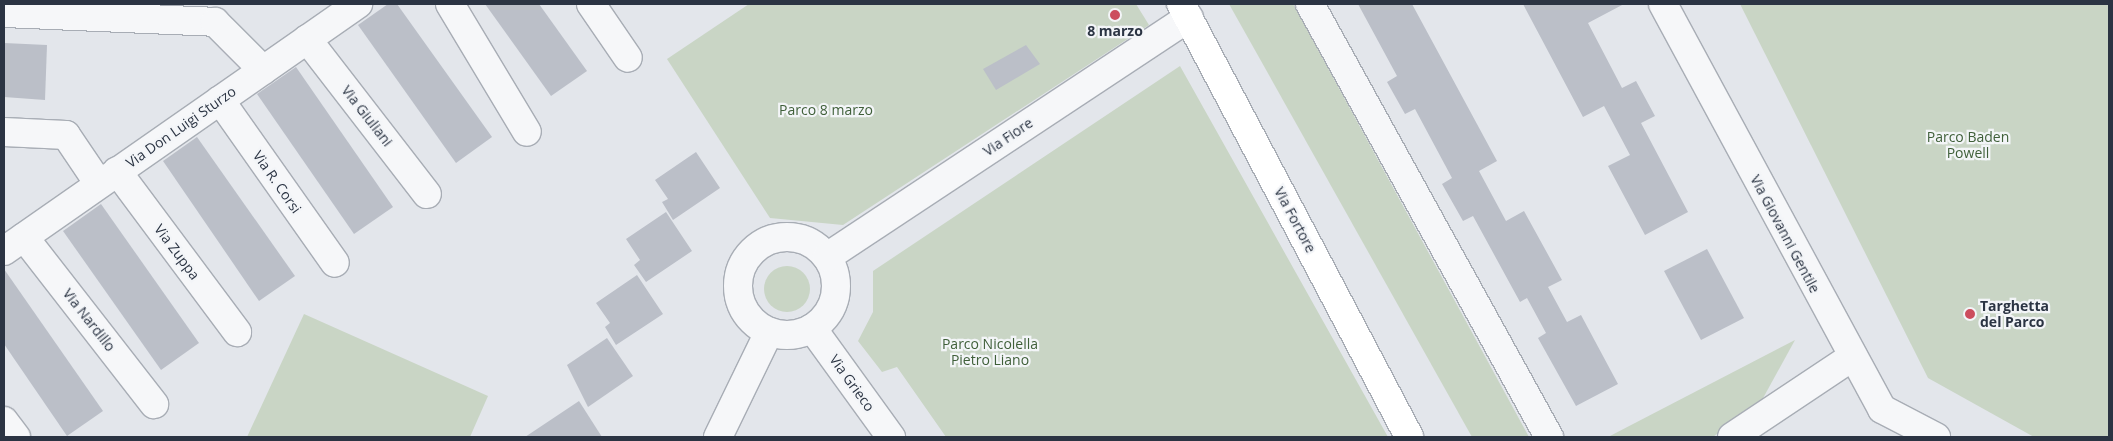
<!DOCTYPE html>
<style>
body{margin:0}
#map{position:relative;width:2113px;height:441px;overflow:hidden;background:#e3e6eb;font-family:"Open Sans",sans-serif}
div>[style]{position:absolute}
[style*='--x']{left:calc(var(--x)*1px);top:calc(var(--y)*1px);width:calc(var(--w)*1px);rotate:calc(var(--a)*1deg)}
.green>*{inset:0;background:#c9d5c5}
.round{border-radius:50%}
.building>*{inset:0;background:#bbbfc8}
.roads{filter:drop-shadow(1px 0 #a8adb5) drop-shadow(-1px 0 #a8adb5) drop-shadow(0 1px #a8adb5) drop-shadow(0 -1px #a8adb5)}
.street>*{height:28px;margin:-14px;padding:0 14px;transform-origin:14px;border-radius:14px;background:#f6f7f9}
.street>.ring{margin:-14px;padding:0;box-sizing:content-box;background:none;border:28px solid #f6f7f9;border-radius:50%}
.secondary>*{height:28px;margin:-14px;padding:0 14px;transform-origin:14px;border-radius:14px;background:#fff}
.dots>*{width:14px;height:14px;translate:-50% -50%;box-sizing:border-box;border:2px solid #f3f5f8;border-radius:50%}
span{translate:-50% -50%;white-space:nowrap;text-align:center;line-height:1.15;-webkit-text-stroke:4.5px #f3f5f8;paint-order:stroke}
.poi-label{font-size:14px;color:#2b3443;font-weight:700}
.left{translate:0 -50%;text-align:left}
.park-label{font-size:14px;color:#3f5f39}
.street-label{font-size:14px;color:#2b3443}
.frame{position:absolute;inset:0;border:5px solid #2b3443;pointer-events:none}
</style>
<div id="map">
<div class="green">
<div style="clip-path:polygon(749px 4px,1136px 4px,1149px 25px,843px 225px,770px 218px,667px 59px)"></div>
<div style="clip-path:polygon(1229px 4px,1293px 4px,1529px 437px,1472px 437px)"></div>
<div style="clip-path:polygon(1740px 4px,2109px 4px,2109px 437px,2034px 437px,1928px 378px)"></div>
<div style="clip-path:polygon(1180px 66px,1388px 437px,946px 437px,897px 367px,882px 372px,858px 341px,873px 312px,873px 271px)"></div>
<div class="round" style="left:764px;top:266px;width:46px;height:46px"></div>
<div style="clip-path:polygon(304px 314px,488px 396px,470px 437px,247px 437px)"></div>
<div style="clip-path:polygon(1795px 340px,1762px 400px,1713px 437px,1608px 437px)"></div>
</div>
<div class="building">
<div style="clip-path:polygon(388px 4px,397px 4px,492px 137px,456px 163px,358px 25px)"></div>
<div style="clip-path:polygon(485px 4px,539px 4px,587px 71px,551px 96px)"></div>
<div style="clip-path:polygon(1358px 4px,1412px 4px,1497px 161px,1479px 171px,1506px 221px,1524px 211px,1562px 280px,1548px 287px,1567px 322px,1581px 315px,1618px 384px,1576px 406px,1538px 338px,1546px 333px,1527px 298px,1520px 302px,1473px 216px,1463px 221px,1442px 184px,1452px 178px,1415px 109px,1405px 114px,1387px 82px,1397px 76px)"></div>
<div style="clip-path:polygon(1523px 4px,1624px 4px,1588px 23px,1622px 88px,1636px 81px,1655px 116px,1641px 123px,1688px 212px,1645px 235px,1608px 166px,1630px 155px,1604px 106px,1583px 117px)"></div>
<div style="clip-path:polygon(4px 43px,47px 45px,45px 100px,4px 97px)"></div>
<div style="clip-path:polygon(1026px 45px,1040px 64px,996px 90px,983px 69px)"></div>
<div style="clip-path:polygon(296px 67px,393px 207px,354px 234px,257px 94px)"></div>
<div style="clip-path:polygon(197px 137px,295px 276px,259px 301px,163px 161px)"></div>
<div style="clip-path:polygon(696px 152px,720px 188px,673px 220px,662px 202px,668px 199px,655px 180px)"></div>
<div style="clip-path:polygon(101px 204px,199px 343px,161px 370px,63px 231px)"></div>
<div style="clip-path:polygon(666px 212px,692px 251px,646px 282px,634px 265px,640px 260px,626px 239px)"></div>
<div style="clip-path:polygon(1707px 249px,1744px 318px,1701px 340px,1664px 271px)"></div>
<div style="clip-path:polygon(4px 269px,103px 411px,67px 436px,4px 344px)"></div>
<div style="clip-path:polygon(637px 275px,663px 314px,616px 345px,605px 327px,610px 323px,596px 303px)"></div>
<div style="clip-path:polygon(607px 338px,633px 376px,588px 407px,567px 365px)"></div>
<div style="clip-path:polygon(579px 401px,602px 437px,525px 437px)"></div>
</div>
<div class="roads">
<div class="street">
<div style="--x:450;--y:4;--w:149;--a:59"></div>
<div style="--x:591;--y:4;--w:65;--a:55.6"></div>
<div style="--x:1310;--y:4;--w:495;--a:61.1"></div>
<div style="--x:1663;--y:4;--w:460;--a:61.6"></div>
<div style="--x:1882;--y:409;--w:61;--a:27.4"></div>
<div style="--x:4;--y:13;--w:211;--a:2.4"></div>
<div style="--x:215;--y:22;--w:68;--a:45"></div>
<div style="--x:307;--y:39;--w:196;--a:52.3"></div>
<div style="--x:220;--y:100;--w:199;--a:54.8"></div>
<div style="--x:4;--y:132;--w:62;--a:2.8"></div>
<div style="--x:66;--y:135;--w:59;--a:56"></div>
<div style="--x:117;--y:171;--w:201;--a:53.3"></div>
<div style="--x:24;--y:237;--w:212;--a:52.1"></div>
<div class="ring" style="left:738px;top:237px;width:70px;height:70px"></div>
<div style="--x:4;--y:251;--w:432;--a:-34.9"></div>
<div style="--x:827;--y:257;--w:434;--a:-33.5"></div>
<div style="--x:812;--y:328;--w:135;--a:54.1"></div>
<div style="--x:4;--y:421;--w:20;--a:53"></div>
<div style="--x:718;--y:437;--w:117;--a:-64.1"></div>
<div style="--x:1732;--y:437;--w:144;--a:-33.7"></div>
</div>
<div class="secondary">
<div style="--x:1181;--y:4;--w:489;--a:62.2"></div>
</div>
</div>
<div class="dots">
<div style="left:1115px;top:15px;background:#cc4d5d"></div>
<div style="left:1970px;top:314px;background:#cc4d5d"></div>
</div>
<div class="poi-label">
<span style="left:1115px;top:31px">8 marzo</span>
<span class="left" style="left:1980px;top:314px">Targhetta<br>del Parco</span>
</div>
<div class="park-label">
<span style="left:826px;top:110px">Parco 8 marzo</span>
<span style="left:1968px;top:145px">Parco Baden<br>Powell</span>
<span style="left:990px;top:352px">Parco Nicolella<br>Pietro Liano</span>
</div>
<div class="street-label">
<span style="left:367px;top:116px;rotate:52deg">Via Giuliani</span>
<span style="left:181px;top:127px;rotate:-35deg">Via Don Luigi Sturzo</span>
<span style="left:1008px;top:137px;rotate:-34deg">Via Fiore</span>
<span style="left:277px;top:182px;rotate:55deg">Via R. Corsi</span>
<span style="left:1295px;top:220px;rotate:62deg">Via Fortore</span>
<span style="left:1785px;top:234px;rotate:62deg">Via Giovanni Gentile</span>
<span style="left:177px;top:252px;rotate:53deg">Via Zuppa</span>
<span style="left:89px;top:320px;rotate:52deg">Via Nardillo</span>
<span style="left:852px;top:383px;rotate:54deg">Via Grieco</span>
</div>
<div class="frame"></div>
</div>
